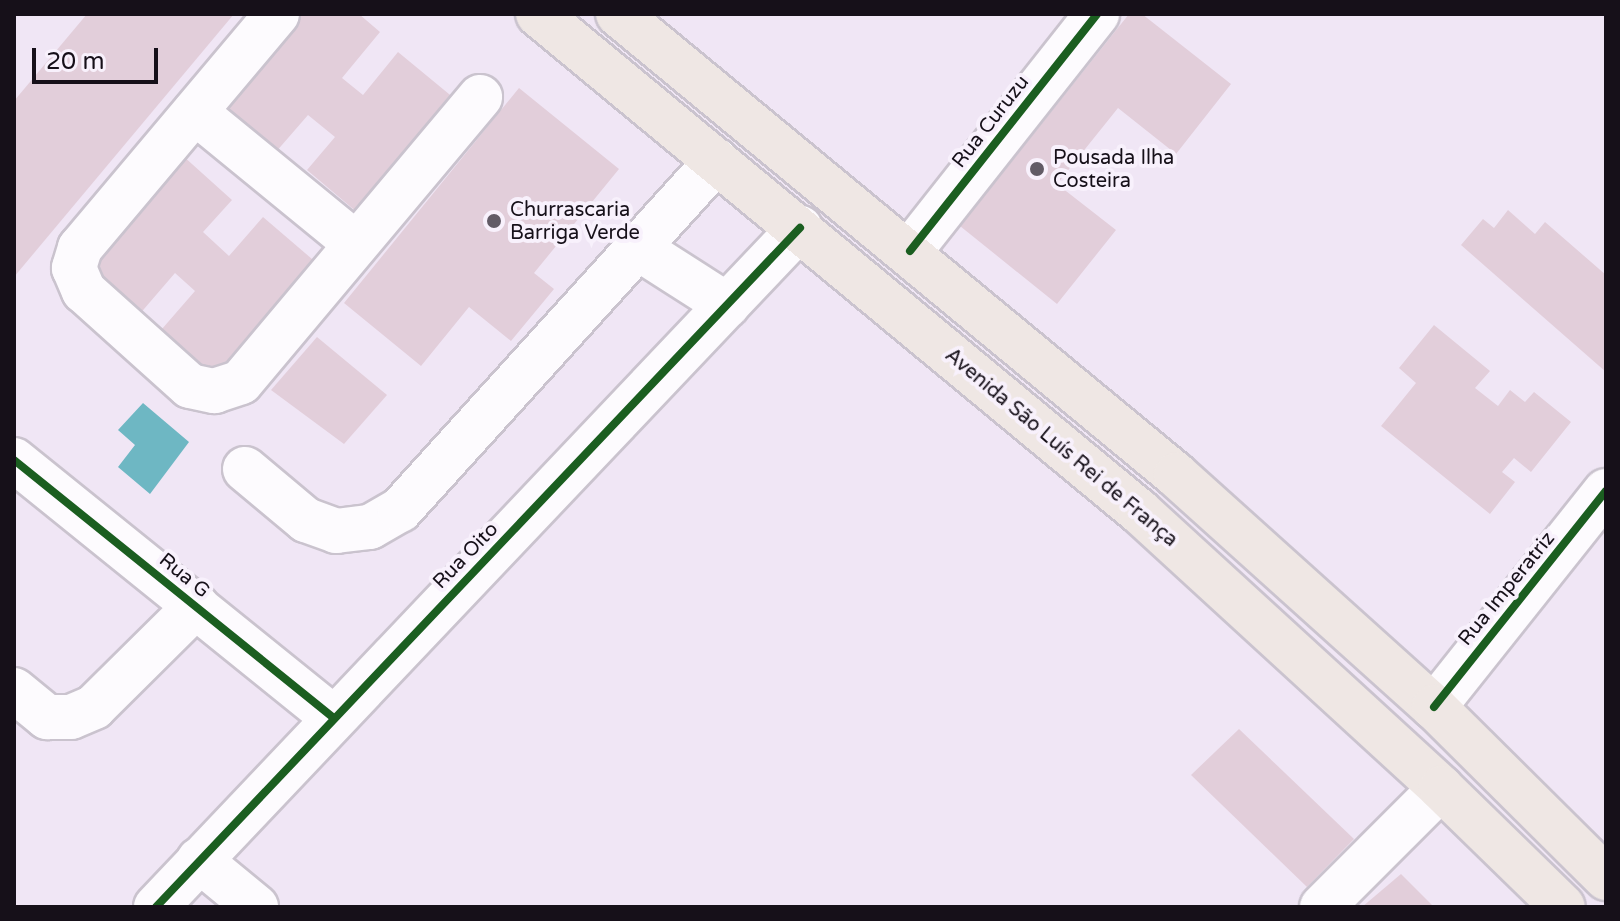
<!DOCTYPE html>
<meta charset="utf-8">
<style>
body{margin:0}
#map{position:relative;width:1620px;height:921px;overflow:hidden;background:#f0e6f5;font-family:"Varela Round",sans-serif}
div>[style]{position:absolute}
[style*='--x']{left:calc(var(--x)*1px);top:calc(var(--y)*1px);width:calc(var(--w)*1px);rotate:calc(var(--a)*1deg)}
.water>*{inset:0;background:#6eb7c3}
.building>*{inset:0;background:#e2ceda}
.roads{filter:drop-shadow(2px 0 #cac3ce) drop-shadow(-2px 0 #cac3ce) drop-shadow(0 2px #cac3ce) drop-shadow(0 -2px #cac3ce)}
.minor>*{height:44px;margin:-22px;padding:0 22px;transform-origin:22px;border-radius:22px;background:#fdfbfe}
.major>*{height:44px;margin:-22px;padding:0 22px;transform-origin:22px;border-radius:22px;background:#efe7e4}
.cycleway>*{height:8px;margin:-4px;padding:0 4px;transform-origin:4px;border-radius:4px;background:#1b5e20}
.dots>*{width:22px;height:22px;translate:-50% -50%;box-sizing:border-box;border:4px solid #f8f1fc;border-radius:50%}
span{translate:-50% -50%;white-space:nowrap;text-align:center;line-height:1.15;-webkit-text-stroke:8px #f8f1fc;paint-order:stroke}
.street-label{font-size:20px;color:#161019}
.poi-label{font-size:20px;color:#161019}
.left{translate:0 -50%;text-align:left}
.frame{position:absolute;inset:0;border:16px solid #161019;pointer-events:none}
.scale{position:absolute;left:32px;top:48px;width:126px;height:36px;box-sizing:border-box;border:4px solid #161019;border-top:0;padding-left:10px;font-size:24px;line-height:28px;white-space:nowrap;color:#161019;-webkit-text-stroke:6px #f8f1fc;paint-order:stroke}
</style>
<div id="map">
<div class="water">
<div style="clip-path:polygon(143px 403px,189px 442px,150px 494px,118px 467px,135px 445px,118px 430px)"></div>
</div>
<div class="building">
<div style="clip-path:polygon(87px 14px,234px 14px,14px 277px,14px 101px)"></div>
<div style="clip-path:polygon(297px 14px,359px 14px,380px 32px,342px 78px,363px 95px,398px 52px,455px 99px,358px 213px,307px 170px,335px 137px,308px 115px,275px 153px,219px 106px)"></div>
<div style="clip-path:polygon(1129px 14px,1142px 14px,1231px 84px,1176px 154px,1118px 108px,1057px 184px,1116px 230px,1057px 304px,960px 226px)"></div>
<div style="clip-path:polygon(519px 88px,619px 169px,534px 273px,554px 289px,511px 341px,469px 307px,421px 366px,344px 303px)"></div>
<div style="clip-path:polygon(182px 155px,232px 200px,203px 232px,229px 256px,263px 217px,319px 265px,212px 386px,155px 337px,195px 291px,175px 273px,138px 316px,83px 268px)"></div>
<div style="clip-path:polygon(1508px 210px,1535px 234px,1545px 222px,1606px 275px,1606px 372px,1461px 245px,1483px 219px,1494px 228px)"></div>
<div style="clip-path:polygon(1434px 325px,1490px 371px,1475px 388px,1498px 406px,1510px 390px,1525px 402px,1534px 392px,1571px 422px,1531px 472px,1514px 458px,1502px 472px,1515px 482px,1490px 514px,1381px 426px,1416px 383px,1399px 368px)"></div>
<div style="clip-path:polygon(317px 337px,387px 395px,344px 444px,271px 390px)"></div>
<div style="clip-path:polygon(1239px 729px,1354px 839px,1307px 887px,1191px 775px)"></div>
<div style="clip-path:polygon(1401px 874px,1434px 907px,1362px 907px)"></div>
</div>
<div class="roads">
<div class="minor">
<div style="--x:277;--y:14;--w:306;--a:130.1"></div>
<div style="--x:80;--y:248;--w:21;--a:107"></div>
<div style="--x:74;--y:268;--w:25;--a:67"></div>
<div style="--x:84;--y:291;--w:142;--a:41.9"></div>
<div style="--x:190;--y:386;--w:25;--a:12"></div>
<div style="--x:214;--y:391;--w:28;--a:-18"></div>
<div style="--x:241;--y:382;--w:372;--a:-50"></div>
<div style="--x:195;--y:112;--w:208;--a:39.3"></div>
<div style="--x:638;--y:248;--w:106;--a:32.6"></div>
<div style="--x:910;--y:251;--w:302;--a:-51.7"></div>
<div style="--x:14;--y:460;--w:411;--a:38.9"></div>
<div style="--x:245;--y:469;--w:80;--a:39.9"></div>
<div style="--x:306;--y:520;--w:32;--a:20"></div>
<div style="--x:336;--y:531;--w:34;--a:-7"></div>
<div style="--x:370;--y:527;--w:34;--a:-30"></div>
<div style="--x:400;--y:510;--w:471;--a:-47.8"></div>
<div style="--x:14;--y:690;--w:43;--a:39.3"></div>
<div style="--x:47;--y:717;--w:24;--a:0"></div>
<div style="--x:71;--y:717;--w:25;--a:-23"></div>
<div style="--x:94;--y:707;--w:144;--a:-44.7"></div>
<div style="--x:1434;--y:707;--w:276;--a:-51.5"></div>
<div style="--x:199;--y:860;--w:74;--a:39.5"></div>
<div style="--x:156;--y:907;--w:936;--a:-46.52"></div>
<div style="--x:1322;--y:907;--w:168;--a:-45"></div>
</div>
<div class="major">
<div style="--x:538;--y:14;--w:781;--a:39.6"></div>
<div style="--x:1140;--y:512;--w:408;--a:42.5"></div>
<div style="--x:1441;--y:788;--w:170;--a:44.3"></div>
<div style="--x:618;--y:14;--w:724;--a:39.56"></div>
<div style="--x:1176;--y:475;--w:347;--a:42"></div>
<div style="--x:1434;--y:707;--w:243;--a:44.8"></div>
</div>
</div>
<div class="cycleway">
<div style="--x:910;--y:251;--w:302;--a:-51.7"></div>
<div style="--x:14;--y:460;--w:411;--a:38.9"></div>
<div style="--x:1434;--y:707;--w:276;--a:-51.5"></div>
<div style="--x:156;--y:907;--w:936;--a:-46.52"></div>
</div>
<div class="dots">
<div style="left:1037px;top:169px;background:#625b66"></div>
<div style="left:494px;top:221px;background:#625b66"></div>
</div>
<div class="street-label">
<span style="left:991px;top:122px;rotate:-52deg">Rua Curuzu</span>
<span style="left:1061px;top:448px;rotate:40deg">Avenida São Luís Rei de França</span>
<span style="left:466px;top:556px;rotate:-46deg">Rua Oito</span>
<span style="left:184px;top:576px;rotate:39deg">Rua G</span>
<span style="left:1507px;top:589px;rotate:-51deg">Rua Imperatriz</span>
</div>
<div class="poi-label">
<span class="left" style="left:1053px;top:170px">Pousada Ilha<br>Costeira</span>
<span class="left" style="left:510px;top:222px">Churrascaria<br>Barriga Verde</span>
</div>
<div class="frame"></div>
<div class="scale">20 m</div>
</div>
